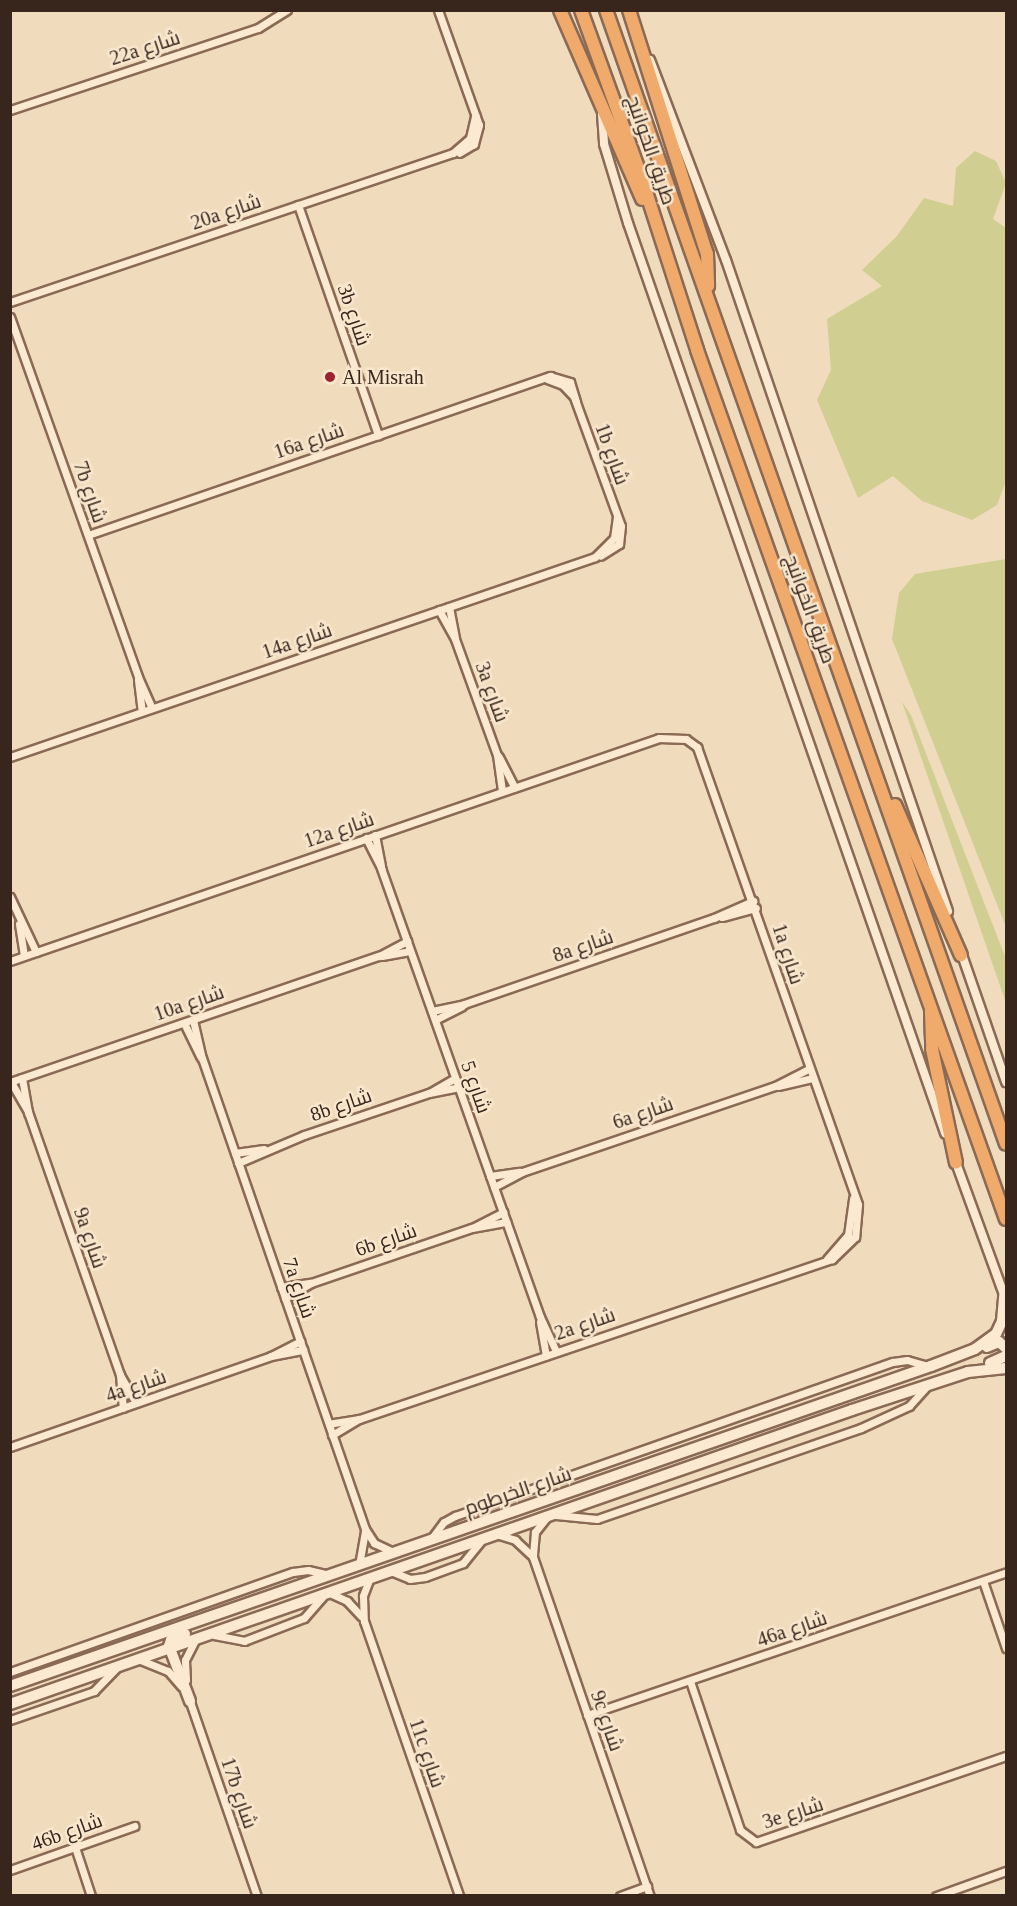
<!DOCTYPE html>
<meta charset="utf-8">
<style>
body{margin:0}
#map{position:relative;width:1017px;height:1906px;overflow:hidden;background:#f1dbbd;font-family:"Times New Roman",Cairo,serif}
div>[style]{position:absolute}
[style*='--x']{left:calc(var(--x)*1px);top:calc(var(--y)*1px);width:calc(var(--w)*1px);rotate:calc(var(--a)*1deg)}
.green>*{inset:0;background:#d0ce91}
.roads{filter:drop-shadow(2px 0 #8a6a55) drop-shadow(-2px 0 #8a6a55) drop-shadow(0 2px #8a6a55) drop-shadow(0 -2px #8a6a55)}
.minor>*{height:7px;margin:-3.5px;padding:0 3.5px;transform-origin:3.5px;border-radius:3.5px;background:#fbe9d1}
.tertiary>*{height:8px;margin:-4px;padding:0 4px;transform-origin:4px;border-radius:4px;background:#fbe9d1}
.secondary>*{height:10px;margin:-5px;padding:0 5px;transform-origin:5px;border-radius:5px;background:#fbe9d1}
.trunk>*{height:12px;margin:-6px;padding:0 6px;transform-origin:6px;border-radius:6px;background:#f0aa6c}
.dots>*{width:16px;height:16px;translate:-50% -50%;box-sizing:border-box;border:3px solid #f8e6cd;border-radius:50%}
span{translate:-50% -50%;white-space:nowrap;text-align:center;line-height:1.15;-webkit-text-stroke:5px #f8e6cd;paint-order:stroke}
.street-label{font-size:20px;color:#38251b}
.poi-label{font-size:20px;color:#38251b}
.left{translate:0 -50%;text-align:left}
.frame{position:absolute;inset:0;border:12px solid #38251b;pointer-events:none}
</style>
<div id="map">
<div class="green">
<div style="clip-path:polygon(975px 151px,996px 161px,1006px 183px,993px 219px,1006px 228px,1006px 481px,997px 505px,972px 520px,922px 501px,893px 476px,858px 498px,817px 400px,831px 370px,827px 319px,882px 286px,862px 270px,897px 236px,924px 198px,953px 206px,956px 168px)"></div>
<div style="clip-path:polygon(1006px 559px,1006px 927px,892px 639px,899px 593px,915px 574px)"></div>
<div style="clip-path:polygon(902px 702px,911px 715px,1006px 959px,1006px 1003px)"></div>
</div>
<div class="roads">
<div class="minor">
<div style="--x:438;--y:10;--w:122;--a:70.4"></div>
<div style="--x:479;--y:125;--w:20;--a:105"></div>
<div style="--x:474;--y:144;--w:17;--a:149"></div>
<div style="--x:10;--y:110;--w:261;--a:-18.3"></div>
<div style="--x:258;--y:28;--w:34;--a:-32"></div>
<div style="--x:298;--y:205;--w:244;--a:70.8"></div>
<div style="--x:10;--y:302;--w:467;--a:-18.6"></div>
<div style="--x:453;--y:153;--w:23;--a:-41"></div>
<div style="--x:470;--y:138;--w:23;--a:-77"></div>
<div style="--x:10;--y:317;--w:382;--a:70.4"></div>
<div style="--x:138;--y:677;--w:34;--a:66"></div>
<div style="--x:547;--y:379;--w:17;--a:21"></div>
<div style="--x:563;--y:385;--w:16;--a:47"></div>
<div style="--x:574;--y:397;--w:137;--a:70"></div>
<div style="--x:621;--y:526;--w:18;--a:96"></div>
<div style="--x:619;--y:544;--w:22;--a:148"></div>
<div style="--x:88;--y:535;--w:489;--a:-19"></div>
<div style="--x:550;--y:376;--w:21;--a:17"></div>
<div style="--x:570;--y:382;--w:21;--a:73"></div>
<div style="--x:449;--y:607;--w:31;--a:79"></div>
<div style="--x:439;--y:610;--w:33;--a:61"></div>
<div style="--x:455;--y:639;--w:123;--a:70.1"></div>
<div style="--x:497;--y:755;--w:36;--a:82"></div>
<div style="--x:138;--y:680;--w:31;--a:83"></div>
<div style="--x:10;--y:757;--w:618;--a:-18.87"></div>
<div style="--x:595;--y:557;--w:27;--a:-45"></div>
<div style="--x:614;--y:538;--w:21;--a:-82"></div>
<div style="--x:499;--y:757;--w:34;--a:63"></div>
<div style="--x:375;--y:835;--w:31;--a:79"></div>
<div style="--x:366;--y:838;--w:34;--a:63"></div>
<div style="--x:381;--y:868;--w:476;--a:70.5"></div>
<div style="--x:540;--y:1317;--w:38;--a:65"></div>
<div style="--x:10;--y:897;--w:61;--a:64.7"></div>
<div style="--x:722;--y:917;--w:35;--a:-15"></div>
<div style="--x:19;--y:924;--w:32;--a:81"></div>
<div style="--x:382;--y:956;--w:28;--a:-10"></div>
<div style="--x:10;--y:961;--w:686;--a:-18.96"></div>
<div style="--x:659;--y:738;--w:27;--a:2"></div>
<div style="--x:686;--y:739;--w:14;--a:36"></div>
<div style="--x:697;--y:747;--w:485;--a:70.6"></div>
<div style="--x:858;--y:1205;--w:32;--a:95"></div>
<div style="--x:855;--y:1237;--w:32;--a:136"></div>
<div style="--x:832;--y:1259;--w:499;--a:161.3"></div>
<div style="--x:359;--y:1419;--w:30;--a:171"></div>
<div style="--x:432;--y:1011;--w:33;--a:-12"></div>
<div style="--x:464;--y:1004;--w:264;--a:-19"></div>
<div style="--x:714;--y:918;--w:43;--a:-23.6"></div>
<div style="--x:193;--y:1020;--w:39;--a:77"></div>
<div style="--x:202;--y:1058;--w:498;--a:70.9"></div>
<div style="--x:365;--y:1529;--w:17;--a:57"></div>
<div style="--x:374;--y:1543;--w:21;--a:25"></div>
<div style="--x:435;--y:1020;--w:30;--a:-27"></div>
<div style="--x:184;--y:1023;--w:37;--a:64"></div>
<div style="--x:22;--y:1078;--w:35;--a:80"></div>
<div style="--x:10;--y:1082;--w:390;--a:-18.9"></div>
<div style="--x:379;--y:956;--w:32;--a:-28"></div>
<div style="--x:11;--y:1082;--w:34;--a:60"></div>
<div style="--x:28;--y:1112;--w:279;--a:70.7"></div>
<div style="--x:120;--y:1375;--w:32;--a:60"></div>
<div style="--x:778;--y:1086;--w:35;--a:-13"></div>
<div style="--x:431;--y:1092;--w:28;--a:-30"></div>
<div style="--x:235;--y:1153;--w:29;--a:-8"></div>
<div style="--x:238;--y:1163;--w:72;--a:-23"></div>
<div style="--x:304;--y:1135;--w:132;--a:-18.6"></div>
<div style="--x:429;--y:1093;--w:31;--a:-11"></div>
<div style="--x:490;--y:1176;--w:30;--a:-8"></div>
<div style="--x:494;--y:1187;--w:32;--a:-28"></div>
<div style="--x:522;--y:1172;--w:267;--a:-18.8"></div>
<div style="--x:775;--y:1086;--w:38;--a:-27"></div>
<div style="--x:474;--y:1227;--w:33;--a:-27"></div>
<div style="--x:827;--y:1259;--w:32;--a:-49"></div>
<div style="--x:848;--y:1235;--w:37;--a:-82"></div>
<div style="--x:281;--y:1287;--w:30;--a:-8"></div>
<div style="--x:311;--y:1283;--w:170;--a:-18.9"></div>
<div style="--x:472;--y:1228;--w:35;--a:-10"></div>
<div style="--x:285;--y:1298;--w:30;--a:-30"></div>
<div style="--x:540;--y:1322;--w:34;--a:80"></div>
<div style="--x:271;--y:1356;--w:33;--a:-27"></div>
<div style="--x:120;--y:1375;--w:33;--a:85"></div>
<div style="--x:332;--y:1435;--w:31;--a:-31"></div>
<div style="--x:10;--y:1447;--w:276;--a:-19.2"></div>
<div style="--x:271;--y:1356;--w:33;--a:-11"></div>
<div style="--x:556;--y:1515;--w:41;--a:5.6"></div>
<div style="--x:597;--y:1519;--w:279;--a:-19"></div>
<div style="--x:861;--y:1428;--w:53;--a:-24.6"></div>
<div style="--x:909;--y:1406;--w:25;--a:-48"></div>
<div style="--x:546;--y:1518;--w:18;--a:128"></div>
<div style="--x:535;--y:1532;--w:25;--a:95"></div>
<div style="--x:533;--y:1557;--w:359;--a:71"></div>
<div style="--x:499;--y:1535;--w:17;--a:17"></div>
<div style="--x:515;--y:1540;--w:22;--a:43"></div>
<div style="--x:431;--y:1539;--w:21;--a:-53"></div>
<div style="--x:444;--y:1522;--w:13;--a:-29"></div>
<div style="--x:455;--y:1516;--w:464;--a:-19.4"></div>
<div style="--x:893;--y:1362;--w:14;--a:-8"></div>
<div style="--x:907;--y:1360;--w:22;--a:16"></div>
<div style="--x:359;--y:1565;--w:34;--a:-80"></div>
<div style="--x:393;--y:1572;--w:18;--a:22"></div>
<div style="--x:410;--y:1579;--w:15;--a:-8"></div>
<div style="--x:425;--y:1577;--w:40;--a:-20.2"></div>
<div style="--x:463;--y:1563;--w:28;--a:-51"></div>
<div style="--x:369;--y:1580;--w:17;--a:111"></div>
<div style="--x:363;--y:1596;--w:25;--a:88"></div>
<div style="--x:364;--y:1621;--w:291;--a:70.9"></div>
<div style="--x:983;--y:1581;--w:71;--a:71.1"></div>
<div style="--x:332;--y:1594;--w:17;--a:25"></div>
<div style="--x:347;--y:1601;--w:21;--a:47"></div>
<div style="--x:214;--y:1635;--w:31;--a:11"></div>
<div style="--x:244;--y:1641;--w:64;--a:-21"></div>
<div style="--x:304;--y:1618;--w:28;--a:-49"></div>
<div style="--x:138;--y:1659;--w:32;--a:22"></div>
<div style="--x:168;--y:1671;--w:20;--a:49"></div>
<div style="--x:10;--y:1672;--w:300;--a:-19.5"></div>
<div style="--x:293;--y:1572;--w:15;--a:-8"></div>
<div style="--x:308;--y:1570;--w:22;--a:13"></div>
<div style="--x:186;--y:1680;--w:20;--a:-93"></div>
<div style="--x:185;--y:1660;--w:20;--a:-63"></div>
<div style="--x:690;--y:1681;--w:157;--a:71.4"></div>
<div style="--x:740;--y:1830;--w:20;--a:37"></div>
<div style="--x:756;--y:1842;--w:264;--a:-19"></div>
<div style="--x:189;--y:1699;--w:208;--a:71"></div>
<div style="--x:587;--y:1715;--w:443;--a:-18.8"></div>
<div style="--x:10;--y:1720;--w:89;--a:-19"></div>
<div style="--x:94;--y:1691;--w:32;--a:-46"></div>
<div style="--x:75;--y:1847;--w:52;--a:71.9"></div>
<div style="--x:10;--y:1870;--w:132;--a:-19.5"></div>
<div style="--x:620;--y:1896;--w:29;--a:-20"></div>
<div style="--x:936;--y:1896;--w:74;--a:-19.7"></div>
</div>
<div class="tertiary">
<div style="--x:650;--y:60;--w:214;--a:69.2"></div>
<div style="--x:726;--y:260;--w:688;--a:71.17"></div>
<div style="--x:602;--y:114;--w:30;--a:86"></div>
<div style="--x:604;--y:144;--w:83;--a:73.1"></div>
<div style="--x:628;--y:223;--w:964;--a:70.79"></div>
<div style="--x:960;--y:949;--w:141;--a:70.9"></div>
<div style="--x:955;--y:1160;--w:149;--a:70"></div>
</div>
<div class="secondary">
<div style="--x:987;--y:1347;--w:13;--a:-23"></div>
<div style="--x:999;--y:1342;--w:9;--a:41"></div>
<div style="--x:990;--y:1363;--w:17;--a:-24"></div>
<div style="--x:185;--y:1634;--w:15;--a:157"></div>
<div style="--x:171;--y:1640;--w:6;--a:108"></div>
<div style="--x:169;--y:1646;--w:59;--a:69.1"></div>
<div style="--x:10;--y:1686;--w:975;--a:-19.16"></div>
<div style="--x:931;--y:1366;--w:47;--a:-21.1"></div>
<div style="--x:975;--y:1349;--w:26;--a:-36"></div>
<div style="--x:996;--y:1334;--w:14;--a:-65"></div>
<div style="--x:1002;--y:1321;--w:25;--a:-85"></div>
<div style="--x:10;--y:1704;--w:892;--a:-19.25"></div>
<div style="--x:852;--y:1410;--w:122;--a:-18.1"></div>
<div style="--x:968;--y:1372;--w:38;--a:-6"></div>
</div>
<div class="trunk">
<div style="--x:560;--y:10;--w:206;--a:66.5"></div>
<div style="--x:581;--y:10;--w:173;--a:70.1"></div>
<div style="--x:640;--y:173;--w:186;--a:72.1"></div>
<div style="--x:697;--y:350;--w:922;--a:70.43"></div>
<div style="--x:606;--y:10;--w:1202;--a:70.57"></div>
<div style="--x:629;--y:10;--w:256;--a:72.3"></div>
<div style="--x:707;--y:254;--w:32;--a:88"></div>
<div style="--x:895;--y:805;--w:164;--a:66.3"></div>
<div style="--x:931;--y:1012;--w:37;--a:88"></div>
<div style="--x:932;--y:1049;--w:116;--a:78.1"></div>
</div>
</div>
<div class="dots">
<div style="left:330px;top:377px;background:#9e2132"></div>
</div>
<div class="street-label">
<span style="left:145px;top:48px;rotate:-18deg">22a شارع</span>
<span style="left:651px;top:150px;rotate:71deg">طريق الخوانيج</span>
<span style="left:226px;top:212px;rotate:-19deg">20a شارع</span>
<span style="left:354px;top:315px;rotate:71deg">3b شارع</span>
<span style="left:309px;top:441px;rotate:-19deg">16a شارع</span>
<span style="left:612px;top:454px;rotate:70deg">1b شارع</span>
<span style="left:90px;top:492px;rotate:71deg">7b شارع</span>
<span style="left:810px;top:609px;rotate:70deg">طريق الخوانيج</span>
<span style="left:297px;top:641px;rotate:-19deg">14a شارع</span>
<span style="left:492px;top:692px;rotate:70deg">3a شارع</span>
<span style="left:339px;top:830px;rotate:-19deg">12a شارع</span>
<span style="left:583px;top:946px;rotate:-19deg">8a شارع</span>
<span style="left:788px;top:954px;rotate:72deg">1a شارع</span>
<span style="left:189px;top:1003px;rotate:-19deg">10a شارع</span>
<span style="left:476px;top:1087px;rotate:71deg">شارع 5</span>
<span style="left:341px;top:1105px;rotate:-19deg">8b شارع</span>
<span style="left:643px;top:1113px;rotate:-19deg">6a شارع</span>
<span style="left:90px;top:1238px;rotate:71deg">9a شارع</span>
<span style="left:386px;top:1240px;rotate:-19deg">6b شارع</span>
<span style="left:299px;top:1288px;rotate:71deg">7a شارع</span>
<span style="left:585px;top:1324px;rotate:-19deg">2a شارع</span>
<span style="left:136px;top:1386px;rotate:-19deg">4a شارع</span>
<span style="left:518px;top:1491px;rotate:-19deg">شارع الخرطوم</span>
<span style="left:792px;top:1629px;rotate:-19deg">46a شارع</span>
<span style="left:607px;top:1721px;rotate:71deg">9c شارع</span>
<span style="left:427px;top:1753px;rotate:71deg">11c شارع</span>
<span style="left:239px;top:1793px;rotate:71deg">17b شارع</span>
<span style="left:793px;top:1813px;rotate:-18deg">3e شارع</span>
<span style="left:67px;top:1832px;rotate:-20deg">46b شارع</span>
</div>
<div class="poi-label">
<span class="left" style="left:342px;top:377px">Al Misrah</span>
</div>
<div class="frame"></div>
</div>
